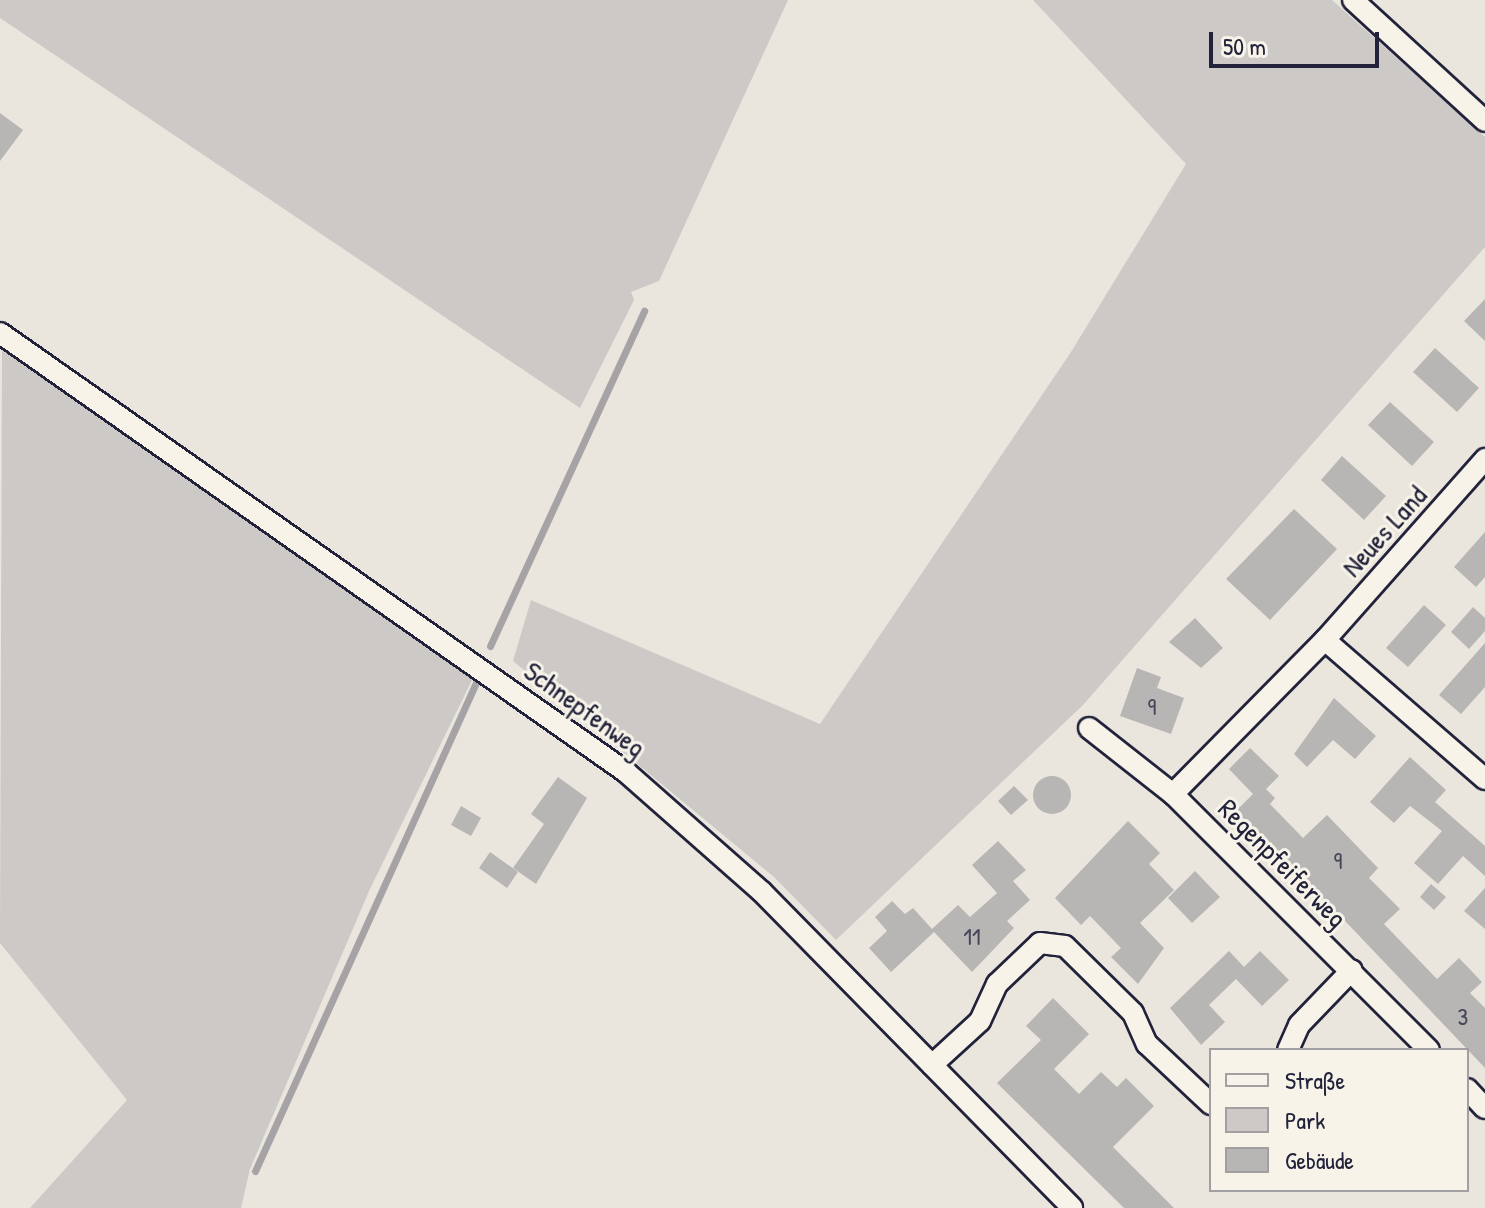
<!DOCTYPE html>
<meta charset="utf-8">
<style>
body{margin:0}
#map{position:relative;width:1485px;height:1208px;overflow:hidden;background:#eae6de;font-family:"Patrick Hand",sans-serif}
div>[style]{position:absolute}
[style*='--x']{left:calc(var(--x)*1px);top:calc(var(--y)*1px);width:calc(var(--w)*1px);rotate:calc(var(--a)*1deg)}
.green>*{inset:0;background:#cdc9c6}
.stream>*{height:7px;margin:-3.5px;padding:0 3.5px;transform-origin:3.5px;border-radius:3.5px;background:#a6a3a6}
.building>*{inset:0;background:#b8b6b5}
.round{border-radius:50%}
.roads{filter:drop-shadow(2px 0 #22223b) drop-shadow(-2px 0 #22223b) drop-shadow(0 2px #22223b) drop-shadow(0 -2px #22223b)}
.minor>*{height:20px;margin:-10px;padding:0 10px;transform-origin:10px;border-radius:10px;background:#f7f3e8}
span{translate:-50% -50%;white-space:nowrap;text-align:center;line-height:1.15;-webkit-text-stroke:6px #f7f3e8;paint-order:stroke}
.number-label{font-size:24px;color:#48475a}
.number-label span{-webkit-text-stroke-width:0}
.street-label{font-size:28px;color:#22223b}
.legend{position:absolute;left:1209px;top:1048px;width:260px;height:144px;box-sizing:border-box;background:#f7f3e8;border:2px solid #a29fa3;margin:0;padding:10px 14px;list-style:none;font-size:24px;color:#22223b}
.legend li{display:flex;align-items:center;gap:16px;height:40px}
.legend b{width:40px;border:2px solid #a29fa3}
.scale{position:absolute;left:1209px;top:32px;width:170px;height:36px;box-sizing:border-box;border:4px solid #22223b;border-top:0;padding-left:10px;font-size:24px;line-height:28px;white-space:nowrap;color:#22223b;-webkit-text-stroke:6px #f7f3e8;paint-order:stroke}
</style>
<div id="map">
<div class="green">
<div style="clip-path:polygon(0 0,788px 0,659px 281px,631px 292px,634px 300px,580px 408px,0 18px)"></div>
<div style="clip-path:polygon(1033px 0,1332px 0,1485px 137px,1485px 247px,1083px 705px,836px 940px,774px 877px,513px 661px,531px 600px,820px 724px,1071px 352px,1186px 164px)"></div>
<div style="clip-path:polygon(2px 343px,474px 676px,370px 889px,250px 1169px,241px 1208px,30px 1208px,127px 1100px,0 943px)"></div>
</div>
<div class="stream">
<div style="--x:490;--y:646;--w:369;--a:-65.3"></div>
<div style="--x:255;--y:1171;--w:543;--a:-65.65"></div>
</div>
<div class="building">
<div style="clip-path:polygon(0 113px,23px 130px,0 161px)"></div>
<div style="clip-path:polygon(1485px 299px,1485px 341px,1464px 321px)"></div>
<div style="clip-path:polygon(1435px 348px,1479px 388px,1457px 412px,1413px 372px)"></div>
<div style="clip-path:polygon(1390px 402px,1434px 442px,1412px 466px,1368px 425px)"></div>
<div style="clip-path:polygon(1342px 456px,1386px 496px,1364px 520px,1321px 480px)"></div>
<div style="clip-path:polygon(1294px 509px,1337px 549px,1270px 620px,1226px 579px)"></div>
<div style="clip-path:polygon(1485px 532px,1485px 577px,1476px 587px,1454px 567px)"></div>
<div style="clip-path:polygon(1424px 605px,1446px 625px,1408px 667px,1386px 648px)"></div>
<div style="clip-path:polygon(1473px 607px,1485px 618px,1485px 631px,1469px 649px,1451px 632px)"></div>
<div style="clip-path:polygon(1195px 618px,1223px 648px,1201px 668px,1169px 642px)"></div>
<div style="clip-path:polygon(1485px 643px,1485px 687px,1461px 714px,1439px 695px)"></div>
<div style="clip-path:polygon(1137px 668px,1161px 677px,1157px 688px,1184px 698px,1171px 734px,1120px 716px)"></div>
<div style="clip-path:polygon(1334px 698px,1376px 736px,1355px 759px,1333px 740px,1307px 767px,1294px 754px)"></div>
<div style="clip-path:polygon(1250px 748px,1279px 776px,1266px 789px,1275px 798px,1270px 804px,1303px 838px,1327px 815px,1378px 868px,1369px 878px,1400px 909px,1384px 924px,1437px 979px,1459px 958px,1482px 982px,1470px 993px,1485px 1008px,1485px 1068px,1287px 860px,1232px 815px,1253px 794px,1229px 769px)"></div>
<div style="clip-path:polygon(1410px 757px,1446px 790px,1435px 802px,1485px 846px,1485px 876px,1463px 856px,1438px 884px,1414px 863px,1442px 831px,1410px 806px,1394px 823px,1370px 802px)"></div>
<div class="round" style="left:1033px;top:776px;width:38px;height:38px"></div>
<div style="clip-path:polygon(558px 777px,587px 798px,536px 884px,513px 868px,544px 824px,531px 814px)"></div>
<div style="clip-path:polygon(1014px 786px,1028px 800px,1011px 815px,998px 801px)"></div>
<div style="clip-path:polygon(461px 806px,481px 818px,471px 836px,451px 825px)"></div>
<div style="clip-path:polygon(1128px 821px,1160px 853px,1149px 864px,1174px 890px,1140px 923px,1164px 948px,1138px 984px,1111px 957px,1121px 948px,1090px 916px,1081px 925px,1055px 898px)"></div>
<div style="clip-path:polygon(998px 841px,1026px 870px,1013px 881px,1030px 900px,1007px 921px,1014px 928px,972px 972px,934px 932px,891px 972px,869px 948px,887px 931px,875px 917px,892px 901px,905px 914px,913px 908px,932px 929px,958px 905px,970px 917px,997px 893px,972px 865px)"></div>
<div style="clip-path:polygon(490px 852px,518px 872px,507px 888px,479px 868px)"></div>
<div style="clip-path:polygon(1195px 871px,1220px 897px,1192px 923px,1168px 898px)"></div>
<div style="clip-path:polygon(1431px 884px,1446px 897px,1434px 910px,1420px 897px)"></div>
<div style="clip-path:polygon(1485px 888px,1485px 929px,1464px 911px)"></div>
<div style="clip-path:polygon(1229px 951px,1244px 967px,1260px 951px,1289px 980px,1262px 1006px,1236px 979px,1209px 1005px,1225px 1022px,1201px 1045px,1170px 1008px)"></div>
<div style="clip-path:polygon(1053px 998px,1089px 1034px,1054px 1069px,1079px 1094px,1101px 1072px,1117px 1087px,1126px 1078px,1154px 1106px,1113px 1147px,1174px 1208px,1124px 1208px,997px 1083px,1041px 1040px,1026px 1026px)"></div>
</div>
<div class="roads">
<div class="minor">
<div style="--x:1353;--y:0;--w:179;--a:42.5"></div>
<div style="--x:0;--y:333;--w:765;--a:35.04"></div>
<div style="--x:626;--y:772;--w:180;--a:41.4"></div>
<div style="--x:761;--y:891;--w:444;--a:45.5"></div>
<div style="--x:1325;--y:640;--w:212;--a:41"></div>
<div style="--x:1089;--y:728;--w:107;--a:38.2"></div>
<div style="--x:1173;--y:794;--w:362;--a:45"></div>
<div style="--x:1173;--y:794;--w:216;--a:-45.4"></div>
<div style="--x:1325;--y:640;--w:242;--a:-48.5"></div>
<div style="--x:1288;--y:1050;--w:27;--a:-66"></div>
<div style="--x:1299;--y:1025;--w:76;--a:-46.1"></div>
<div style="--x:932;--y:1065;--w:65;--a:-42.5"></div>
<div style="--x:980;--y:1021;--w:41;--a:-65.3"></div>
<div style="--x:997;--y:984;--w:59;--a:-43.6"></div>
<div style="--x:1040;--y:943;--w:25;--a:7"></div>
<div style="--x:1065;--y:946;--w:95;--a:44.6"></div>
<div style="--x:1133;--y:1013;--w:34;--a:66"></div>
<div style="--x:1147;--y:1044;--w:88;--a:43.2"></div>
<div style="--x:1467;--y:1089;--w:26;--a:47"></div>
</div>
</div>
<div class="number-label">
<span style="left:1152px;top:707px">9</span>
<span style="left:1338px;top:861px">9</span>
<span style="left:972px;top:937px">11</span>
<span style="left:1463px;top:1017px">3</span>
</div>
<div class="street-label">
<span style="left:1384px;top:531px;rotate:-48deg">Neues Land</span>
<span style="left:585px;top:709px;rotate:36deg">Schnepfenweg</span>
<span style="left:1283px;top:863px;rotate:45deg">Regenpfeiferweg</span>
</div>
<ul class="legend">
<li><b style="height:10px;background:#f7f3e8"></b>Straße</li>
<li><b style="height:22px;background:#cdc9c6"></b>Park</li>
<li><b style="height:22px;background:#b8b6b5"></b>Gebäude</li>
</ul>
<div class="scale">50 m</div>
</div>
